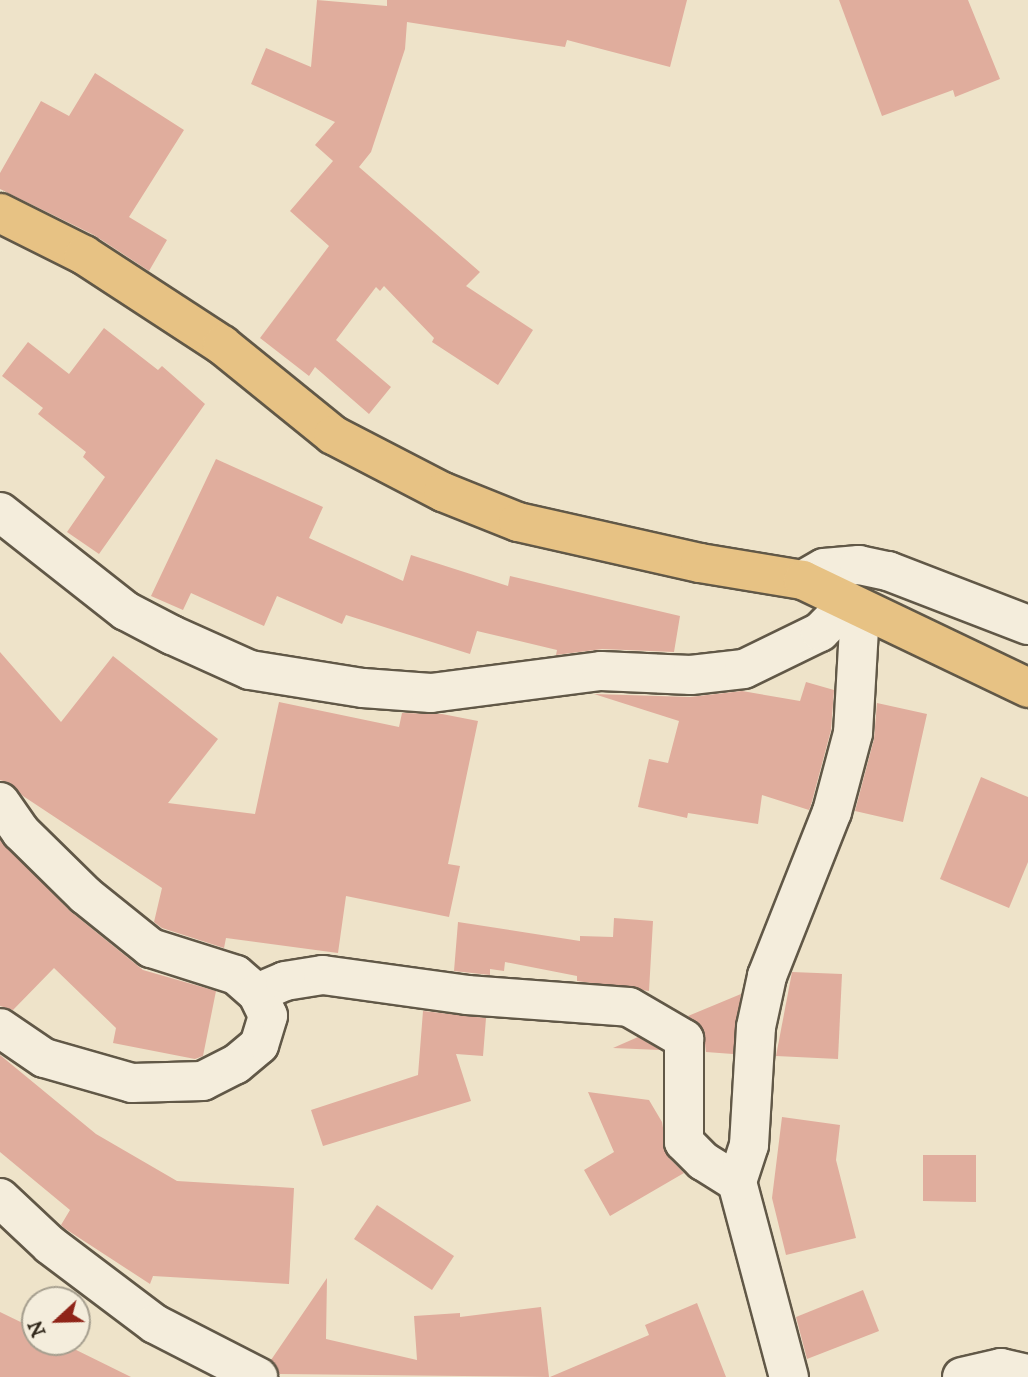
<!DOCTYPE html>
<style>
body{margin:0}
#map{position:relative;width:1028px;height:1377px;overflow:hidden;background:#eee3c9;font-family:"IM FELL DW Pica",serif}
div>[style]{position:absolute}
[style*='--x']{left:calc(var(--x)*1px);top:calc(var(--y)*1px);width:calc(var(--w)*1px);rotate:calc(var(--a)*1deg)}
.building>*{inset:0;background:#e0ad9d}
.roads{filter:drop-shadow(2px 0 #615847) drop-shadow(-2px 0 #615847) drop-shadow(0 2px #615847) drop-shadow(0 -2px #615847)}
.street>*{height:38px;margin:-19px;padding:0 19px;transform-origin:19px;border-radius:19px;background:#f4eddc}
.secondary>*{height:38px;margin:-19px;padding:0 19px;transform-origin:19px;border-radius:19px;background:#f4eddc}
.highway>*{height:38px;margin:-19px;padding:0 19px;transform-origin:19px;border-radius:19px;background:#e7c284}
span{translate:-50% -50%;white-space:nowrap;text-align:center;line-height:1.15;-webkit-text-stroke:7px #f4eddc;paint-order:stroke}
.north{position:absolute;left:21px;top:1286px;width:70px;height:70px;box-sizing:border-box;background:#f4eddc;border:2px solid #a69f8f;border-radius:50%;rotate:248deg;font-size:19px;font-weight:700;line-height:28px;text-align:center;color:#32291c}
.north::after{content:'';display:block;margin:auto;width:24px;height:32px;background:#8f2418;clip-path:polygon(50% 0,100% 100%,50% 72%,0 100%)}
</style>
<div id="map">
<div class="building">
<div style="clip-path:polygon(317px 0,387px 6px,387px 0,687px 0,670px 67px,567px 40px,565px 47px,407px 22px,405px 49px,371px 152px,359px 167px,480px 272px,466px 286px,533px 330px,498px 385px,432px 342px,434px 338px,384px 286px,380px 291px,376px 287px,336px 340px,391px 387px,369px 414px,315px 367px,309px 376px,260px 338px,329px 246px,290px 211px,333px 161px,315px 145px,335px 122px,251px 84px,266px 48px,311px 67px)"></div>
<div style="clip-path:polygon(839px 0,968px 0,1000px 79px,955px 97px,953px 90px,882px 116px)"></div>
<div style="clip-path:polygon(95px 73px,184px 130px,129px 217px,167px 240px,149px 271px,94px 235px,0 189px,0 173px,41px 101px,69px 116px)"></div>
<div style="clip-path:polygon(104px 328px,158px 370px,162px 366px,205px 404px,99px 554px,67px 532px,105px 477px,83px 457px,86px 452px,38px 414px,43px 408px,2px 376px,28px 342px,69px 374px)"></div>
<div style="clip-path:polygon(216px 459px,323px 507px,309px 538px,403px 581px,411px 555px,508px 586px,510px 576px,680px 616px,674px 652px,602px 649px,556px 655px,557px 650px,477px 631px,470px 654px,346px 615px,342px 624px,277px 596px,264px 626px,191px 593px,183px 610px,151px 596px)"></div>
<div style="clip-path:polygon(0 652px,61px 722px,113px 656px,218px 739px,168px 803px,255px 814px,279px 702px,399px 727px,402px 713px,442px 714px,478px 721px,448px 864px,460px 866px,449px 917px,346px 896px,338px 953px,226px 938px,224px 948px,162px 928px,154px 922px,162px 888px,23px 796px,10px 783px,0 780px)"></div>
<div style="clip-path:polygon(806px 682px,834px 690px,831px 730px,811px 805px,809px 810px,762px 795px,758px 824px,688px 813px,687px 818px,638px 807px,649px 759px,668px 763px,679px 721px,594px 694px,690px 697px,742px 691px,800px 701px)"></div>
<div style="clip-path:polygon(877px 703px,927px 714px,903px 822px,855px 811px,874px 739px)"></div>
<div style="clip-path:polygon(981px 777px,1028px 797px,1028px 862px,1009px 908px,940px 879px)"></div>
<div style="clip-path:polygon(0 840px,70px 911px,143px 970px,216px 991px,203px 1056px,195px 1059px,113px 1043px,116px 1028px,54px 968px,13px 1010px,0 1006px)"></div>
<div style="clip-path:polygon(614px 918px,653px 921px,649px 991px,577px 981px,577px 976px,505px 962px,504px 971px,490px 969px,490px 975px,454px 971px,458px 922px,580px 941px,580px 936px,613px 937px)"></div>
<div style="clip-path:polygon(792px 972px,842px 974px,838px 1059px,776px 1056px)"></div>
<div style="clip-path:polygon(741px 994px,733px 1054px,706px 1052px,703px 1029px,688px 1016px)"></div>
<div style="clip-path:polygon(423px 1011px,486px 1018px,483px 1056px,456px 1054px,471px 1101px,323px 1146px,311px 1110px,418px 1075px)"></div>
<div style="clip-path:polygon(638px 1037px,660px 1050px,613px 1048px)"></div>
<div style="clip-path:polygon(0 1055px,96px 1134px,177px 1181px,294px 1188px,289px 1284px,153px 1276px,150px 1284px,64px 1228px,61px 1225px,70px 1210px,0 1152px)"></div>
<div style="clip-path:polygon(588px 1092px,649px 1100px,662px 1122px,668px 1157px,684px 1173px,610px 1216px,584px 1170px,614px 1152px)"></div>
<div style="clip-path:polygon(782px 1117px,840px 1125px,836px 1160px,856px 1238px,786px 1255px,772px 1198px)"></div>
<div style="clip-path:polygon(923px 1155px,976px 1155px,976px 1202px,923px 1201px)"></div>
<div style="clip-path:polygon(377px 1205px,454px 1256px,432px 1290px,354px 1239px)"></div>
<div style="clip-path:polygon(327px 1278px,326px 1339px,417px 1360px,414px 1316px,460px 1313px,460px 1317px,541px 1307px,549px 1377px,279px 1374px,271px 1360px)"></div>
<div style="clip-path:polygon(863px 1290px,879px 1331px,807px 1359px,796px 1317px)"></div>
<div style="clip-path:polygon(697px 1303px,726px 1377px,550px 1377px,649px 1335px,645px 1325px)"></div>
<div style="clip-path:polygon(0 1312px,35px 1329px,35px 1342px,60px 1342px,131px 1377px,0 1377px)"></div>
</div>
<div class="roads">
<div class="street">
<div style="--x:0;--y:512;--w:160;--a:38.2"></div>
<div style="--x:126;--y:611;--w:52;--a:27.6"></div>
<div style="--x:172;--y:635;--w:85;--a:24.2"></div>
<div style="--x:250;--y:670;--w:114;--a:9.1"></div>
<div style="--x:363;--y:688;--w:68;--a:4.2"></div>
<div style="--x:431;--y:693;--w:171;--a:-7.4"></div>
<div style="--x:601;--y:671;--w:90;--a:2.5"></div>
<div style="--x:691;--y:675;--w:53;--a:-6.5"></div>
<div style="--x:744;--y:669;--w:85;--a:-26"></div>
<div style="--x:820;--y:632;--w:40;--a:-45"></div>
<div style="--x:0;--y:802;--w:37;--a:55"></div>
<div style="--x:21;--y:832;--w:90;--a:44.5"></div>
<div style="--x:85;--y:895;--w:85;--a:38.8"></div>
<div style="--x:151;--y:948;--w:89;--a:17.6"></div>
<div style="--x:236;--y:975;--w:28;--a:41"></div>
<div style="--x:257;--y:993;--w:25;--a:64"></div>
<div style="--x:268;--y:1016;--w:30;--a:107"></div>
<div style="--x:259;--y:1045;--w:30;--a:140"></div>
<div style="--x:236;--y:1064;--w:37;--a:153"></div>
<div style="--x:203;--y:1081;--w:71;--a:178.4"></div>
<div style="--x:132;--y:1083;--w:91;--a:-164.1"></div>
<div style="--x:44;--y:1058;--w:53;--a:-145.7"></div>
<div style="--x:257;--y:993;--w:30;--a:-23"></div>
<div style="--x:285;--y:981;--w:38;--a:-9"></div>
<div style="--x:323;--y:975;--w:145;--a:7.9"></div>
<div style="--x:467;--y:995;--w:162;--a:4.2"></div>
<div style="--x:629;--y:1007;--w:64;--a:30.2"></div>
<div style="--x:684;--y:1039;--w:103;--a:90"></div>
<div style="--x:684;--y:1142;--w:27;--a:45"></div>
<div style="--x:703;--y:1161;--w:40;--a:32"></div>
<div style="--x:737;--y:1182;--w:202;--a:75.1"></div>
<div style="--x:737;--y:1182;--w:39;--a:-72"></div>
<div style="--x:749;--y:1145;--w:118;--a:-86.6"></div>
<div style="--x:756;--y:1027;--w:52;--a:-77.8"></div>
<div style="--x:767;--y:976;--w:176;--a:-68.4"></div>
<div style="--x:832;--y:812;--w:82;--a:-75.1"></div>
<div style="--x:853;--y:733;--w:123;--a:-86.7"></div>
<div style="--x:0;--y:1198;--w:69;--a:43.2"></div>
<div style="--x:50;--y:1245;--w:131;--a:37"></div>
<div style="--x:155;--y:1324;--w:116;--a:27.2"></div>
<div style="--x:962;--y:1377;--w:40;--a:-13"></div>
<div style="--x:1001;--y:1368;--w:28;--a:13"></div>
</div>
<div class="secondary">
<div style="--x:803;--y:580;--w:24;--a:-30"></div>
<div style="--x:824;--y:568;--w:35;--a:-5"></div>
<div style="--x:859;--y:565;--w:30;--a:12"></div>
<div style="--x:888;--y:571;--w:150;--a:21.1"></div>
</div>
<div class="highway">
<div style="--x:0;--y:213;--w:94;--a:26.6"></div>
<div style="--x:84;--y:255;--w:165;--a:33.1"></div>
<div style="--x:222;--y:345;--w:143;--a:39"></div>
<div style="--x:333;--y:435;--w:124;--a:27.4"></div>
<div style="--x:443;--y:492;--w:81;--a:21.8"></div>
<div style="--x:518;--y:522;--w:187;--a:12.7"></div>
<div style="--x:700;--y:563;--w:104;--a:9.4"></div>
<div style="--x:803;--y:580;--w:250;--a:25.6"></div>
</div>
</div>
<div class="north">N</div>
</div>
